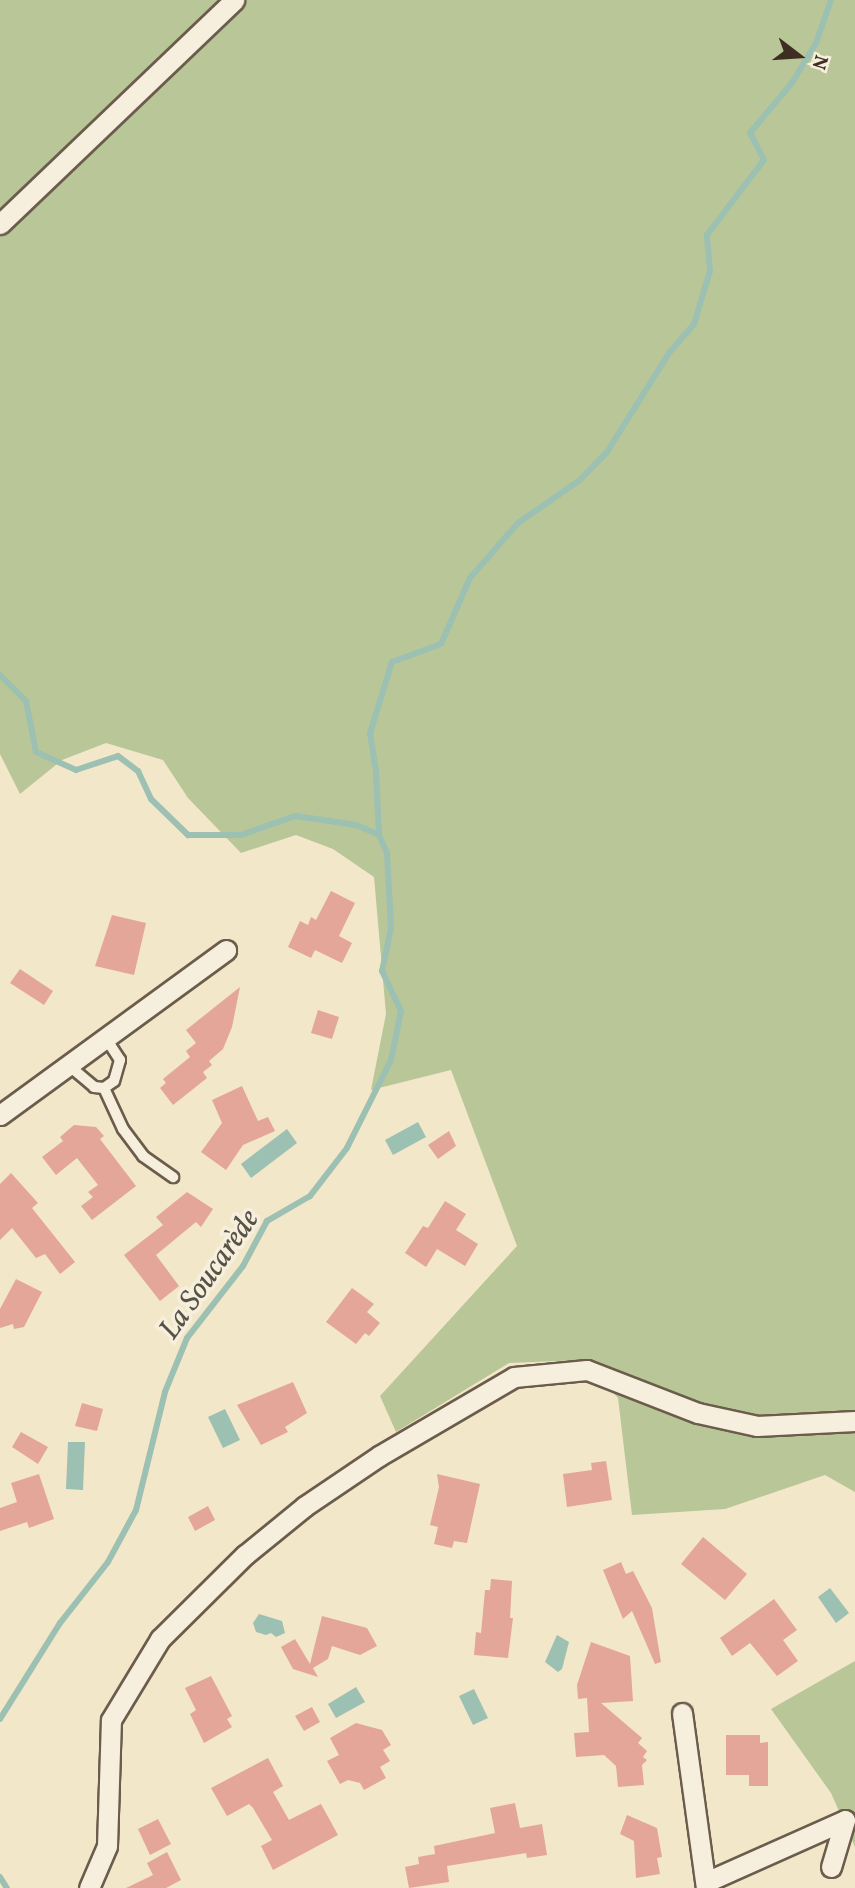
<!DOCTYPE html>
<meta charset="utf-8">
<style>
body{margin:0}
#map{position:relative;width:855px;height:1888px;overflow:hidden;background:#f3e7ca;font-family:Vollkorn,serif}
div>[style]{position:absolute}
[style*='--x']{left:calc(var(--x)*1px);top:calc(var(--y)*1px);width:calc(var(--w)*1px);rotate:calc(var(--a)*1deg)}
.green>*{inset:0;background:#b9c698}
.water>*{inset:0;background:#9cc0b2}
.stream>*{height:6px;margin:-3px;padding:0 3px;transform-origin:3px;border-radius:3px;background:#9cc0b2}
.building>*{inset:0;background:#e3a699}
.roads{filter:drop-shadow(2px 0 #6b5c4c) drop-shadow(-2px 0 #6b5c4c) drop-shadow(0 2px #6b5c4c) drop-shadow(0 -2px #6b5c4c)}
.service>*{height:10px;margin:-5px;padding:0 5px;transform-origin:5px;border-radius:5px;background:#f7efdd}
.minor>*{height:19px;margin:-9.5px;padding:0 9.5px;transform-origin:9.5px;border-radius:9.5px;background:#f7efdd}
span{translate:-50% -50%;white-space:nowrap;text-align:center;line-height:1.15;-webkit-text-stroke:7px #f7efdd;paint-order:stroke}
.water-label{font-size:30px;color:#565246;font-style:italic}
.north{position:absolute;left:764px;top:21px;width:70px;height:70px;-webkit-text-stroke:5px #f7efdd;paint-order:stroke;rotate:107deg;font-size:19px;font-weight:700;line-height:28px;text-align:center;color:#3e2e22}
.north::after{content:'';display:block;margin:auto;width:24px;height:32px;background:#3e2e22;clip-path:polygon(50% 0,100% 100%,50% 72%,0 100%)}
</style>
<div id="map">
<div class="green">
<div style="clip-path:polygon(0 0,855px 0,855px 1492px,825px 1475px,725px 1509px,632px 1515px,618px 1398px,582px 1360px,509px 1363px,396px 1432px,380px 1396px,517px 1246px,451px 1070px,371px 1090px,386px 1014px,374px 877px,333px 849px,296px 835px,241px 853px,188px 798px,163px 760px,106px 743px,62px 760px,20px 794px,0 754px)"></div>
<div style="clip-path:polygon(855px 1661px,855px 1847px,831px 1793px,771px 1709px)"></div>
</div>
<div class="water">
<div style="clip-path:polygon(418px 1122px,426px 1137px,393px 1155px,385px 1140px)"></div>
<div style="clip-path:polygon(287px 1129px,297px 1143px,251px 1178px,241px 1164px)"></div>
<div style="clip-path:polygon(225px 1409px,240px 1440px,223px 1448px,208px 1417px)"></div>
<div style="clip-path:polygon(68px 1442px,85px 1442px,83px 1490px,66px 1489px)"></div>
<div style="clip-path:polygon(830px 1588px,849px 1613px,836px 1623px,818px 1597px)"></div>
<div style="clip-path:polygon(259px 1614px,282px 1621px,285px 1633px,276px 1637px,271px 1633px,266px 1635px,256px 1632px,253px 1623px)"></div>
<div style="clip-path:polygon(557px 1635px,569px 1642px,562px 1669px,558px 1672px,545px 1662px)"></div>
<div style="clip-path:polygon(356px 1687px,365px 1702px,336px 1718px,328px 1704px)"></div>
<div style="clip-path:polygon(474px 1689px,488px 1718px,473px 1725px,459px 1696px)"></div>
</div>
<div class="stream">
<div style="--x:0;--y:675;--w:37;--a:45"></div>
<div style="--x:26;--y:701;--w:52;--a:78.9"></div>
<div style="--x:36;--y:752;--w:44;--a:24.2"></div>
<div style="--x:76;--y:770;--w:44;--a:-18.4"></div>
<div style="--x:118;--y:756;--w:25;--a:37"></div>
<div style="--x:138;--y:771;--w:31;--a:65"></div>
<div style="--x:151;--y:799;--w:52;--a:44.2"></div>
<div style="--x:188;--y:835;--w:53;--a:0"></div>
<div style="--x:241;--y:835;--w:57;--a:-19.4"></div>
<div style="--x:295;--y:816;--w:62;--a:8.4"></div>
<div style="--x:356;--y:825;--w:25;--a:23"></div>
<div style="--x:379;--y:835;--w:20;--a:66"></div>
<div style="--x:387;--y:853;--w:75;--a:86.9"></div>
<div style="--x:391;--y:928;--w:44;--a:101.8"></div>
<div style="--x:382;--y:971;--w:44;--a:64.6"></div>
<div style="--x:401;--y:1011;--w:50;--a:101.5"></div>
<div style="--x:391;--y:1060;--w:98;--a:116.6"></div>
<div style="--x:347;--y:1148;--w:61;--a:127.6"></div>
<div style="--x:310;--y:1196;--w:50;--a:149.8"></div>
<div style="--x:267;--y:1221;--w:51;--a:118.1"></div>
<div style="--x:243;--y:1266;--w:91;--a:127.9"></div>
<div style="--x:187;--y:1338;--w:58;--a:112.2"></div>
<div style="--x:165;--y:1392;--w:122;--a:103.8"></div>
<div style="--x:136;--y:1510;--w:59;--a:118.3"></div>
<div style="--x:108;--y:1562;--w:78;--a:128.2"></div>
<div style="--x:60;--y:1623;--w:113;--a:122"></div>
<div style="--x:379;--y:835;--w:64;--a:-92.7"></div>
<div style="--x:376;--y:771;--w:38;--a:-99"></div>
<div style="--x:370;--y:733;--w:74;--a:-72.8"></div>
<div style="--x:392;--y:662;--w:52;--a:-20.2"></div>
<div style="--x:441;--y:644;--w:72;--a:-66.3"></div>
<div style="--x:470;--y:578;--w:73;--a:-48.9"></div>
<div style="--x:518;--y:523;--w:75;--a:-34.7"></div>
<div style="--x:580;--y:480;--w:39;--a:-46"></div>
<div style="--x:607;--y:452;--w:117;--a:-57.9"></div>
<div style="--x:669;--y:353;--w:38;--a:-49"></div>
<div style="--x:694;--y:324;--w:55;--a:-73.2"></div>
<div style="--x:710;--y:271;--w:36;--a:-95"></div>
<div style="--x:707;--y:235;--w:94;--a:-52.8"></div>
<div style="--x:764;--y:160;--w:30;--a:-117"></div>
<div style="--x:750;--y:133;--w:65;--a:-50"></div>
<div style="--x:792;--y:83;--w:47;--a:-59"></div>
<div style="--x:816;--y:43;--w:46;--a:-70.8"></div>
<div style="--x:0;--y:1877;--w:13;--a:58"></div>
</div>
<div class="building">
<div style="clip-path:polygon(331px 891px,355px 903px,339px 936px,352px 943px,342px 963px,315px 950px,311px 958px,288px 947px,300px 921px,308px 925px,311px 917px,316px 920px)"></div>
<div style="clip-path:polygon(112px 915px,146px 923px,134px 975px,95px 966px)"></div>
<div style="clip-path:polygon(20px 969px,53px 991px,44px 1005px,10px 983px)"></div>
<div style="clip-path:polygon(240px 987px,232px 1027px,223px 1049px,209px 1061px,212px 1065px,203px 1072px,207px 1078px,173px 1105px,160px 1088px,166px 1083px,163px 1079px,190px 1057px,186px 1051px,196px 1043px,186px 1030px)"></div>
<div style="clip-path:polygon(318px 1010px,339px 1017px,332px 1039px,311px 1033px)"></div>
<div style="clip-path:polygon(242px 1086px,258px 1121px,268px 1117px,275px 1131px,243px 1145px,226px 1170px,201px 1152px,222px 1123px,212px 1100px)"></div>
<div style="clip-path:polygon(74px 1125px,96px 1127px,104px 1136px,100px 1139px,136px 1186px,92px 1220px,81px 1206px,93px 1197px,88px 1192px,98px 1185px,77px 1158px,56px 1175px,42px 1157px,63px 1141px,60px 1137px)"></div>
<div style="clip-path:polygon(449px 1131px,456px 1146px,438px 1159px,428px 1145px)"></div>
<div style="clip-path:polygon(11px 1173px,38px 1203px,32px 1208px,75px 1262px,60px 1274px,45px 1254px,36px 1258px,12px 1228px,0 1240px,0 1184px)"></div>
<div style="clip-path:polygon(187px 1192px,213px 1209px,201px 1227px,196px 1222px,156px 1255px,179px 1286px,160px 1301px,124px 1255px,163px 1225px,156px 1217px)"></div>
<div style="clip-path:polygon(445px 1201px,466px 1214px,456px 1230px,478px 1244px,465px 1266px,437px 1249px,426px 1267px,405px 1253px,423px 1226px,428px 1228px)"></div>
<div style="clip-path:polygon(16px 1279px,42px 1292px,24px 1327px,14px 1329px,13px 1324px,0 1328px,0 1309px)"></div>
<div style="clip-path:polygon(352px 1288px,374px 1304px,367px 1312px,380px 1323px,369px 1336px,365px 1333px,356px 1344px,326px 1322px)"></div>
<div style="clip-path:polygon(293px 1382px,307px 1413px,285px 1427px,288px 1432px,261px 1445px,237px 1405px)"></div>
<div style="clip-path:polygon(82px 1403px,103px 1409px,97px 1431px,75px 1426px)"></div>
<div style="clip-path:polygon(21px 1432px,48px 1447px,38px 1464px,12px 1447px)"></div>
<div style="clip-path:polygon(606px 1461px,612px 1500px,567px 1507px,563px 1474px,592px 1470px,591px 1463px)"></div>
<div style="clip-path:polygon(39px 1474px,54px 1519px,29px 1528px,27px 1522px,0 1531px,0 1508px,17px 1502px,11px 1483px)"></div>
<div style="clip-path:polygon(437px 1474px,480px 1484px,467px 1543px,454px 1541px,452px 1548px,434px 1544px,438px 1527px,430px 1525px,439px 1487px)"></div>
<div style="clip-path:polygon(208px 1506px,215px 1520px,195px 1531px,188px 1517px)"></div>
<div style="clip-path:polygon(703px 1537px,747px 1574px,725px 1600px,681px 1564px)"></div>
<div style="clip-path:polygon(621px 1562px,626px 1574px,633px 1571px,652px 1608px,661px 1662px,655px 1664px,632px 1611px,623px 1619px,603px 1570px)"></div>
<div style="clip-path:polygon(491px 1579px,512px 1581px,510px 1618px,513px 1618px,508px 1658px,474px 1655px,476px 1632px,481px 1633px,485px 1590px,490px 1590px)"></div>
<div style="clip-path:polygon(774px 1599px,797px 1630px,783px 1640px,798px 1661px,777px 1676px,750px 1643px,732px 1656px,720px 1638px)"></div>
<div style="clip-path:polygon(322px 1616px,367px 1628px,377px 1646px,360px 1655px,332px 1646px,328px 1659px,313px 1668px,318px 1677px,293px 1669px,281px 1647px,295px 1639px,310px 1664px)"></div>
<div style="clip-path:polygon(591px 1642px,630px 1656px,633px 1701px,601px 1703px,642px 1738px,638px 1743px,647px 1751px,643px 1757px,647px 1760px,642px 1765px,644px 1785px,618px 1787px,616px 1766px,604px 1755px,576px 1757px,574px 1733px,589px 1732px,587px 1698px,578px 1699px,577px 1685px)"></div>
<div style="clip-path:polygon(211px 1676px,232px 1716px,227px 1719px,232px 1727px,204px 1743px,190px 1714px,196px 1710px,185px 1688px)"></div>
<div style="clip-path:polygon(312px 1707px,320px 1722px,304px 1731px,295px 1716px)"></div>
<div style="clip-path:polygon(356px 1723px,382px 1730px,391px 1745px,383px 1750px,390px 1761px,380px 1767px,386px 1778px,364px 1790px,360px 1783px,348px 1780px,340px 1784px,327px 1761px,339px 1755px,330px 1738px)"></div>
<div style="clip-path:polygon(726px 1735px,760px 1735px,760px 1743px,768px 1742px,768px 1786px,749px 1786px,749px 1775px,726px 1775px)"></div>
<div style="clip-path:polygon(268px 1758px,283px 1786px,273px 1792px,289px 1820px,321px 1804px,338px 1835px,273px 1870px,261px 1846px,272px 1840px,253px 1808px,249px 1804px,227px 1816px,211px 1788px)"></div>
<div style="clip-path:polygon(515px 1803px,520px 1828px,542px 1824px,547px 1855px,527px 1858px,526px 1853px,447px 1866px,449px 1882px,409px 1888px,405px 1867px,419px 1864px,418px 1857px,435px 1854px,434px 1846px,495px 1833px,490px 1808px)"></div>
<div style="clip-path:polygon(627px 1815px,657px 1828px,662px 1857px,657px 1858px,660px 1874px,636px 1878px,634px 1841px,620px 1834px)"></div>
<div style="clip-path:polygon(158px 1819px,171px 1844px,150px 1855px,138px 1829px)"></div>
<div style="clip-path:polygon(167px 1852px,181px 1880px,166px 1888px,126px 1888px,153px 1875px,147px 1863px)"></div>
</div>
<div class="roads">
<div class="service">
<div style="--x:67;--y:1064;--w:35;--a:40"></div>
<div style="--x:94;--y:1087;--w:10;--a:6"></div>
<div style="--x:104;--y:1088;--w:12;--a:-35"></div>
<div style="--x:114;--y:1081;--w:22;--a:-74"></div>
<div style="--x:120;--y:1060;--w:27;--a:-123"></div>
<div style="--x:104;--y:1088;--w:45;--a:65.1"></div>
<div style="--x:123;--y:1129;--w:34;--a:53"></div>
<div style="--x:143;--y:1156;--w:37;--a:35"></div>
</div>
<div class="minor">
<div style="--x:0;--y:224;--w:324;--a:-43.7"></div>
<div style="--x:0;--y:1115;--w:280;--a:-36.1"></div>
<div style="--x:682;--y:1713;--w:177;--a:82.2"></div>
<div style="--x:706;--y:1882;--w:152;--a:-24"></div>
<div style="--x:845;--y:1820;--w:49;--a:106.6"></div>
<div style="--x:89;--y:1888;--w:46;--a:-66.8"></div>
<div style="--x:107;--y:1846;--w:126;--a:-88.2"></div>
<div style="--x:111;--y:1720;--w:95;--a:-58.8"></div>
<div style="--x:160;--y:1639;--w:120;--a:-44.7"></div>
<div style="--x:245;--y:1555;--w:77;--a:-39.2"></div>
<div style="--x:305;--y:1506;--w:89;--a:-34"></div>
<div style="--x:379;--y:1456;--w:156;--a:-30.3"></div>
<div style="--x:514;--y:1377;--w:73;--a:-5.5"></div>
<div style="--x:587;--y:1370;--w:119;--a:21.2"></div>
<div style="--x:698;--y:1413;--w:60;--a:12.4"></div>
<div style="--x:757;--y:1426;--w:98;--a:-2.9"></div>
</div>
</div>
<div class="water-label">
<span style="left:210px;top:1275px;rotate:-55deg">La Soucarède</span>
</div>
<div class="north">N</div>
</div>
